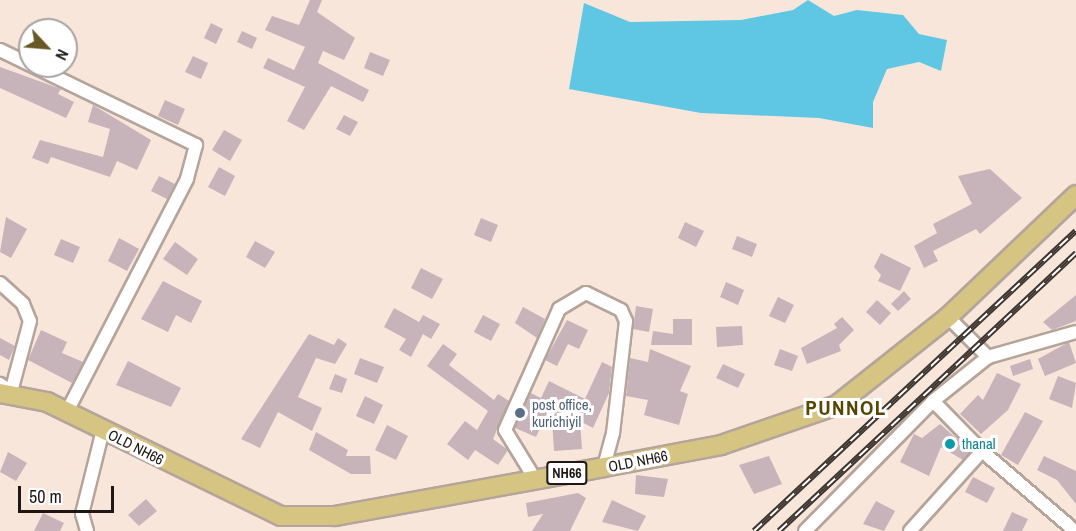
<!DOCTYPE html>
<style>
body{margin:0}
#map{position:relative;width:1076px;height:531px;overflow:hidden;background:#f8e6db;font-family:"Archivo Narrow",sans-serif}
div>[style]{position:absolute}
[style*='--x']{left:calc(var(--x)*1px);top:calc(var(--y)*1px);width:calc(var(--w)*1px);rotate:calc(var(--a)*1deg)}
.water>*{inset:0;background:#5fc7e3}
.building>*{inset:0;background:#c7b3ba}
.roads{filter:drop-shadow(2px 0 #b5a49a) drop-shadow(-2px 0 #b5a49a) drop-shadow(0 2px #b5a49a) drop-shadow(0 -2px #b5a49a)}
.street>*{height:12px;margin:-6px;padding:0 6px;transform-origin:6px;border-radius:6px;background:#fff}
.primary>*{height:18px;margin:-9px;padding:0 9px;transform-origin:9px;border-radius:9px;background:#d6c483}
.rail>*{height:6px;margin-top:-3px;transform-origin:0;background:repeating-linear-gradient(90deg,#fff 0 11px,#3c342f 0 22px);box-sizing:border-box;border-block:2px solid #3c342f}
.dots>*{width:16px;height:16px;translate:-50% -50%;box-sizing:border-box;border:3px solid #fff;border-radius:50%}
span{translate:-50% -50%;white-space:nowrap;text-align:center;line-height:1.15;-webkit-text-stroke:6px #fff;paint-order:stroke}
.shield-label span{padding:2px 4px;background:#fff;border:2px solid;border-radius:4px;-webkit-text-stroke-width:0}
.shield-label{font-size:14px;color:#1e1814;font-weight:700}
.service-label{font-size:15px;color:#4e5e75}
.left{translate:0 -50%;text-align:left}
.culture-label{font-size:15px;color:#0d838f}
.street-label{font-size:15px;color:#1e1814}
.district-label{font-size:21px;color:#564603;font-weight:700;letter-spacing:1.5px}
.north{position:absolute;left:18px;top:18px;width:60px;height:60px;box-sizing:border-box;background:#fff;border:2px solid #a5a3a1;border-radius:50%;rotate:116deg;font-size:16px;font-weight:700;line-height:24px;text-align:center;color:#1e1814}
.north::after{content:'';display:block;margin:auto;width:21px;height:27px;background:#675825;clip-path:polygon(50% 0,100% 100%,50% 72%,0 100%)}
.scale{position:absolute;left:18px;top:486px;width:96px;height:27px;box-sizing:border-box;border:3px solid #1e1814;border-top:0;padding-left:8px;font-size:18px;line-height:21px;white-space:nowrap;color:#1e1814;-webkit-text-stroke:4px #fff;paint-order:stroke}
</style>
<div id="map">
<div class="water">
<div style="clip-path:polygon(808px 0,834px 16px,857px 10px,903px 15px,919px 34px,947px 40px,941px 71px,919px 62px,887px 69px,873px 102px,873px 128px,819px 118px,701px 113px,569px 89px,584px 3px,630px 22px,741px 20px,793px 10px)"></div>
</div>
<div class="building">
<div style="clip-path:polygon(310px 0,322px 0,317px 12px,355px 38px,344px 60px,323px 51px,318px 63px,369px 90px,363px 102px,331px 86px,304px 130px,287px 121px,305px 87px,263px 68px,268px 58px,294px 70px,305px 47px,265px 30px,272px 16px,299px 25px)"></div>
<div style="clip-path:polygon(211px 23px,223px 29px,216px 44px,204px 38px)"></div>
<div style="clip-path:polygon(242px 31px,257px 38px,252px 49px,237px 42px)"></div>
<div style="clip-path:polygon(370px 52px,390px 60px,383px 76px,364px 68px)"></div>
<div style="clip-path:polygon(193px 56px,208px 63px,201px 79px,185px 72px)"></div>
<div style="clip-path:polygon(0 67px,61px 89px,58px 94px,74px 102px,66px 118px,0 88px)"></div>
<div style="clip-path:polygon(165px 100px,185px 109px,178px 125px,158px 116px)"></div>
<div style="clip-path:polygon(93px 105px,151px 140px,137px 170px,117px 161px,110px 177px,51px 157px,48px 164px,32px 158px,40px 140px,103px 157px,110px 129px,88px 122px)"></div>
<div style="clip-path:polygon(344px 115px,358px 122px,350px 136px,336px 129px)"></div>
<div style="clip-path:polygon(224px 130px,242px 140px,230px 161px,212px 150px)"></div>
<div style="clip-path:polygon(219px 167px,235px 176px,225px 196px,208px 187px)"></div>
<div style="clip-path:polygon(990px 169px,1022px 198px,980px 234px,976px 229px,933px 251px,938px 261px,924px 268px,914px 246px,937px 233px,933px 224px,972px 204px,958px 176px)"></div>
<div style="clip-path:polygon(159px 176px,175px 184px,167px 199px,151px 191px)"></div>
<div style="clip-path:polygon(6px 217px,27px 229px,11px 258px,0 252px)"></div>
<div style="clip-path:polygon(481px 218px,498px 225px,491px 242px,474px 235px)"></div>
<div style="clip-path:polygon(685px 222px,704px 231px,696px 247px,678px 238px)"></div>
<div style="clip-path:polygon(737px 236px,757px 244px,752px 257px,732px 249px)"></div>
<div style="clip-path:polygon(119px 238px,139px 249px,127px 271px,108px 261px)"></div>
<div style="clip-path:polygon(61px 239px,80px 247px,73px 263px,54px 255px)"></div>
<div style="clip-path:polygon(255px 241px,275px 252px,265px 268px,246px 257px)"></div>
<div style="clip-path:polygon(175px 242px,198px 259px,187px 275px,163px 259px)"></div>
<div style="clip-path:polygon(881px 253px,911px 268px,900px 291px,878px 281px,881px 275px,874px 267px)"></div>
<div style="clip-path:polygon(421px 268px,443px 279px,432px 299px,411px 288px)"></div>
<div style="clip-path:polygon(163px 281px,202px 301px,191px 323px,176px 315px,168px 332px,141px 319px)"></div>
<div style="clip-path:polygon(726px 282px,744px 290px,738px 305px,720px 297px)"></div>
<div style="clip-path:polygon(904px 291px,911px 299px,898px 311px,891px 304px)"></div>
<div style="clip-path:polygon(1076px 295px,1076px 321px,1052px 330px,1043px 322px)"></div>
<div style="clip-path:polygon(778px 297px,794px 305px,785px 323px,769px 316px)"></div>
<div style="clip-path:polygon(877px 300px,891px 313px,880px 325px,866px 312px)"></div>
<div style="clip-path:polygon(636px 306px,653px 309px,649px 332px,633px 329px)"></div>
<div style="clip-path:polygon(523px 307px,545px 319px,537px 338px,515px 323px)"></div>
<div style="clip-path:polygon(394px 308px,419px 322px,423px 315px,440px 324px,431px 339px,423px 334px,411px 357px,399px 350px,406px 339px,384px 327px)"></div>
<div style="clip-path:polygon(483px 315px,500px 324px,491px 341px,474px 332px)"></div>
<div style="clip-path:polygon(842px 317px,854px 330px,839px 345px,841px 351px,807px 364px,801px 348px,837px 328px,834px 324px)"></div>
<div style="clip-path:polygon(673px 319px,692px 319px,692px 345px,651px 345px,653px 331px,673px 334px)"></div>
<div style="clip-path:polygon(567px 320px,588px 330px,579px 349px,568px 344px,557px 366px,545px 360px)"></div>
<div style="clip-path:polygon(742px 326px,743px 345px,717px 347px,716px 327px)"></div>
<div style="clip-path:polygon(41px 330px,67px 342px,62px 353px,83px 362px,72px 383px,28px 360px)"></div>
<div style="clip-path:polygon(309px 334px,334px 345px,338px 338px,347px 344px,335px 364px,316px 358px,298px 397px,322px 408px,312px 431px,278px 412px,260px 448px,241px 439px)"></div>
<div style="clip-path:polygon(0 338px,15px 346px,9px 360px,0 355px)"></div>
<div style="clip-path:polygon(1069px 342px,1076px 363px,1045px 376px,1038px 359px)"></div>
<div style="clip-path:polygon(443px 344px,457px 354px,449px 365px,494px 400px,498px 394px,509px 401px,493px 439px,508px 450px,498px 465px,475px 450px,468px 460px,447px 444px,465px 421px,477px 430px,488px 411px,427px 366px)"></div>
<div style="clip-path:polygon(650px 349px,691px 366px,680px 391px,688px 394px,679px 425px,644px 415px,648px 400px,626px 396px,630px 358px,648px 362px)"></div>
<div style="clip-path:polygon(780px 349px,798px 356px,792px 371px,774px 365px)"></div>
<div style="clip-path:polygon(360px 358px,384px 367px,377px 383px,354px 374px)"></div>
<div style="clip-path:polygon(1030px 359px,1033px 369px,1013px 376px,1010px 366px)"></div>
<div style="clip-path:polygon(128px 361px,181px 388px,171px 407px,116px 385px)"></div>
<div style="clip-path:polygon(602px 362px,612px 367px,609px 393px,593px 428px,580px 421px,582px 449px,554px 451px,551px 404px,536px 437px,515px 428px,531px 393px,541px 398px,549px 381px,585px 399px)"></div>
<div style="clip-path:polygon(723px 364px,745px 374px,738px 388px,716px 378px)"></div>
<div style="clip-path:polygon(997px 373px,1021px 384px,1008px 410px,981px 434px,960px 414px,978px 395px,983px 400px)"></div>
<div style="clip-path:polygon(335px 374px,347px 379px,342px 393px,329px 389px)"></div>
<div style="clip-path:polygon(1058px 376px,1076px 383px,1072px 408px,1049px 399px)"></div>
<div style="clip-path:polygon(365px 396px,383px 405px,374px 424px,356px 416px)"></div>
<div style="clip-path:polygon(1025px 412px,1043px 421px,1018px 465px,1001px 455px)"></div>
<div style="clip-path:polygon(940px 424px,971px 451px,963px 460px,941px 447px,929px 476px,900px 462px,914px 434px,922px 438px)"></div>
<div style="clip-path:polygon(387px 425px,408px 436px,396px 460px,375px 450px)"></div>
<div style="clip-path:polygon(316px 432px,348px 450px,346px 456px,370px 456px,371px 474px,351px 474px,309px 450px)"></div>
<div style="clip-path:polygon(8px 452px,27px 463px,16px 481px,0 472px)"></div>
<div style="clip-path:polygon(769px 456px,782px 484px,754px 494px,739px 465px)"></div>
<div style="clip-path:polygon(1044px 456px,1076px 471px,1076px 504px,1057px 480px,1037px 470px)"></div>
<div style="clip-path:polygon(636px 475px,668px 479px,664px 497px,635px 494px)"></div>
<div style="clip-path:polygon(973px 477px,995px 488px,987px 503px,965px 492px)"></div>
<div style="clip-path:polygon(578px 493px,586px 498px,570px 531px,532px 531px,543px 514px,528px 517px,526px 503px)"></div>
<div style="clip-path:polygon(146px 499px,157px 511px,139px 526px,128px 515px)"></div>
<div style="clip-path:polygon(612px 500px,646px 516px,638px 531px,602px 522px)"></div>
<div style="clip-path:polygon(876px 501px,895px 511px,884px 531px,863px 524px)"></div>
<div style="clip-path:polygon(1012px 512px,1028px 519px,1022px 531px,1003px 531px)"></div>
<div style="clip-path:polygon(43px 513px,64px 523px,60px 531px,34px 531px)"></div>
</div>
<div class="roads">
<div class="street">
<div style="--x:0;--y:50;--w:218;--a:25.9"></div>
<div style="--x:196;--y:145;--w:35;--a:105"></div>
<div style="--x:187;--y:179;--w:261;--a:117.3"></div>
<div style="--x:0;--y:283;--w:31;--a:42"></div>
<div style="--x:23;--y:304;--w:18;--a:68"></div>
<div style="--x:30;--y:321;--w:73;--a:105"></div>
<div style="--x:11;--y:392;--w:14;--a:-144"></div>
<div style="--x:948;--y:317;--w:57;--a:45"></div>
<div style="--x:982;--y:451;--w:123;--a:40.7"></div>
<div style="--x:535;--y:479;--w:57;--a:-121.5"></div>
<div style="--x:505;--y:430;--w:133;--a:-65.9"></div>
<div style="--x:559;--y:309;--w:31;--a:-31"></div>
<div style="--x:586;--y:293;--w:39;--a:26"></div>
<div style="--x:621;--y:310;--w:12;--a:66"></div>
<div style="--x:626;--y:321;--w:113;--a:96.6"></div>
<div style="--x:613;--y:433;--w:35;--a:105"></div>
<div style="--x:87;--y:531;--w:18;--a:-106"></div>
<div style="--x:82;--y:514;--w:87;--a:-76"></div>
<div style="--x:805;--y:531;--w:182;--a:-45.4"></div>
<div style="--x:910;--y:531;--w:108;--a:-48"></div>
<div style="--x:982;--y:451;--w:70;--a:-134.4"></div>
<div style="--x:933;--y:401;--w:70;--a:-38.7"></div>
<div style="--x:988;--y:357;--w:91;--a:-15.9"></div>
</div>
<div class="primary">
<div style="--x:0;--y:393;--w:48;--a:10.8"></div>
<div style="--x:47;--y:402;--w:260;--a:26"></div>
<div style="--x:281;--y:516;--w:54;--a:0"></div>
<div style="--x:335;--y:516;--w:273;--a:-10.3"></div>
<div style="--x:604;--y:467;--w:119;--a:-10.6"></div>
<div style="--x:721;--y:445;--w:123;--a:-19"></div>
<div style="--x:837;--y:405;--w:142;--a:-38.4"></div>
<div style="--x:948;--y:317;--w:177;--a:-43.6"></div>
</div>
</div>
<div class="rail">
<div style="--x:754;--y:531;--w:440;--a:-43"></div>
<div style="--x:779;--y:531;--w:407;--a:-43.1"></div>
</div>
<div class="dots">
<div style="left:520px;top:413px;background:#5c6f8a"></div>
<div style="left:950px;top:444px;background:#0f9aa8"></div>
</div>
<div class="shield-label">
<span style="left:567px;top:473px">NH66</span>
</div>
<div class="service-label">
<span class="left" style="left:532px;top:413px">post office,<br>kurichiyil</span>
</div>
<div class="culture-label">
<span class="left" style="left:962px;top:444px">thanal</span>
</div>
<div class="street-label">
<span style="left:136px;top:447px;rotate:27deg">OLD NH66</span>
<span style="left:638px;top:461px;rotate:-11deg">OLD NH66</span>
</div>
<div class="district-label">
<span style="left:846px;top:408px">PUNNOL</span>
</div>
<div class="north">N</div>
<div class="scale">50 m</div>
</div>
